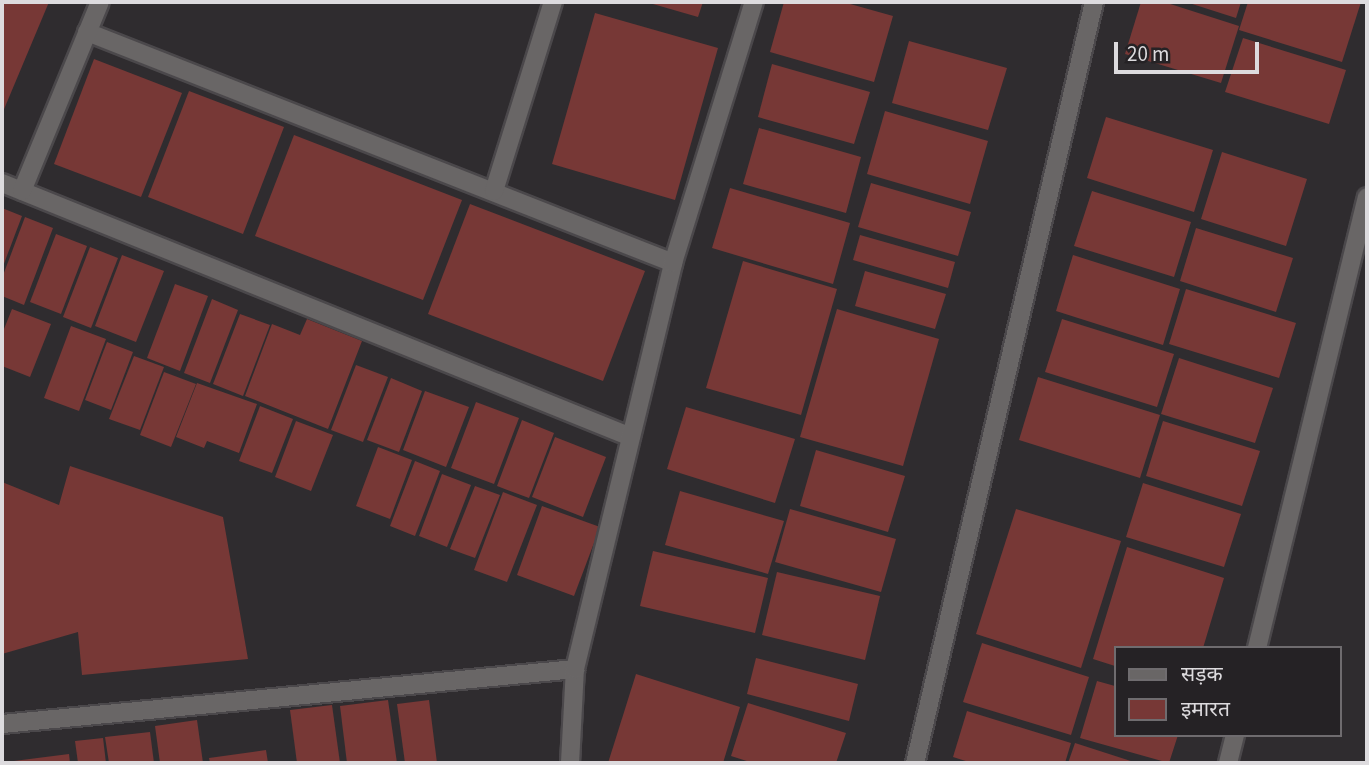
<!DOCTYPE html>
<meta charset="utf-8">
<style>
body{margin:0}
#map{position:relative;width:1369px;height:765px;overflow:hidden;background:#2f2c2f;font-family:"Source Sans 3","Noto Sans Devanagari",sans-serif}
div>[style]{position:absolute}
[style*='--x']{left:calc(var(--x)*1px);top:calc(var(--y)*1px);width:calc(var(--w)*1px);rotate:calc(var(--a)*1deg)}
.building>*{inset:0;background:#773836}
.roads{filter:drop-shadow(2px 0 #4b484b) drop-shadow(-2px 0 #4b484b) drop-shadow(0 2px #4b484b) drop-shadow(0 -2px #4b484b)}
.minor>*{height:18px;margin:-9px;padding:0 9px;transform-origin:9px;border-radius:9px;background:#696666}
span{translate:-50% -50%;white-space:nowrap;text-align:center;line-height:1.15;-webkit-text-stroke:5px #252225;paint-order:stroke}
.frame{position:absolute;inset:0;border:4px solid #dddbde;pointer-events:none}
.legend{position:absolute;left:1114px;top:646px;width:228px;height:91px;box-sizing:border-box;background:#252225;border:2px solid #6f6c6f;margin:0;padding:9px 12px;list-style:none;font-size:21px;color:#dddbde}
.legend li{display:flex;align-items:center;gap:14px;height:35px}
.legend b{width:35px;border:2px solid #6f6c6f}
.scale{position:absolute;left:1114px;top:42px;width:145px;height:32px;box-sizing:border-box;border:4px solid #dddbde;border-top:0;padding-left:9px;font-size:21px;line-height:24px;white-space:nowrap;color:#dddbde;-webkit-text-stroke:5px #252225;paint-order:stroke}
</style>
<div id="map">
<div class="building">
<div style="clip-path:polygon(2px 2px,49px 2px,2px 114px)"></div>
<div style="clip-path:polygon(646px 2px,703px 2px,698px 17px)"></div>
<div style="clip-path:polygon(784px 2px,843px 2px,893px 16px,874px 82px,770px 52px)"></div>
<div style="clip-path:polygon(1141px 2px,1164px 2px,1239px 26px,1221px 83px,1125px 54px)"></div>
<div style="clip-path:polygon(1186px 2px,1241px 2px,1236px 18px)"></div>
<div style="clip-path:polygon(1248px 2px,1361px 2px,1342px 62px,1239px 30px)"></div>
<div style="clip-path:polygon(595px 13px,718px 48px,675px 200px,552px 164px)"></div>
<div style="clip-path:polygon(1243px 38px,1346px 70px,1329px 124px,1225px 92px)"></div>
<div style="clip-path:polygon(909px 41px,1007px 68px,988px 130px,892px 103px)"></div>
<div style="clip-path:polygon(94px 59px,182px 93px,141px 197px,54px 164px)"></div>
<div style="clip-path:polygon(772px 64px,870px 92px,854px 144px,758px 117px)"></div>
<div style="clip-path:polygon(189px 91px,284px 127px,243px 234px,148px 197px)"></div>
<div style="clip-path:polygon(885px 111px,988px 141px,970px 204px,867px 174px)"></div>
<div style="clip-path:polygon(1106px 117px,1213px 150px,1194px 212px,1087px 178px)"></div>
<div style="clip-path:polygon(759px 128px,861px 157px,846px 213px,743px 184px)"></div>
<div style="clip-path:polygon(294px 135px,462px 200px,423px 300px,255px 236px)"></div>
<div style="clip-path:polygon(1222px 152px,1307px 179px,1286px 246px,1201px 219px)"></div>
<div style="clip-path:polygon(871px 183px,971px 212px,958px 256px,858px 227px)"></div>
<div style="clip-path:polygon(730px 188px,850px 223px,833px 284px,712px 248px)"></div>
<div style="clip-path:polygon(1092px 191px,1191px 222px,1174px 277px,1074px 246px)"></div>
<div style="clip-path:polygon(470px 204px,645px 271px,603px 381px,428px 314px)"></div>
<div style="clip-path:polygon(2px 208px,22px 216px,2px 269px)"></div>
<div style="clip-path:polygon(25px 217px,53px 228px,24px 305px,2px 296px,2px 278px)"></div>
<div style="clip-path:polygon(1196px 228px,1293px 258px,1276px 312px,1180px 281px)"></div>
<div style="clip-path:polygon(56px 234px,87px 246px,61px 314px,30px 302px)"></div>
<div style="clip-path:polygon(860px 235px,955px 262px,948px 288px,853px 260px)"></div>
<div style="clip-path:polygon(90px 247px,118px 258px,91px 328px,63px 317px)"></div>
<div style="clip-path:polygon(122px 255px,164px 271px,136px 342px,95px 326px)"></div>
<div style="clip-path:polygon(1073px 255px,1180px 289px,1163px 345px,1056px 311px)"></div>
<div style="clip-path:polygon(743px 261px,837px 289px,801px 415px,706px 388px)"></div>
<div style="clip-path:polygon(865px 271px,946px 294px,935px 329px,855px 306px)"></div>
<div style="clip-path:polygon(175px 284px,208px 296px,180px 371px,147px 358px)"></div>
<div style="clip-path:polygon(1186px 289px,1296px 323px,1279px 378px,1169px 344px)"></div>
<div style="clip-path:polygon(212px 299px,238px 310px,210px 383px,184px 373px)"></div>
<div style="clip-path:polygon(12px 309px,51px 324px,30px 377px,2px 366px,2px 334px)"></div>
<div style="clip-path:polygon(837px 309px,939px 339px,903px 466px,800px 437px)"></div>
<div style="clip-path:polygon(240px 314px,270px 325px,243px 396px,213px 384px)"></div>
<div style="clip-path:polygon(307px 319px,362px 341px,328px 429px,245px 396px,272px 324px,300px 335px)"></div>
<div style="clip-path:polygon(1062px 319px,1174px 354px,1157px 407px,1045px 372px)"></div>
<div style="clip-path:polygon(71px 326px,106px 339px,79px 411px,44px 398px)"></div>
<div style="clip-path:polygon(107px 342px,133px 352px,111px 410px,85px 400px)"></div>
<div style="clip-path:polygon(134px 356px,164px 367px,140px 430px,109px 419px)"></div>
<div style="clip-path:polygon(1179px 358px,1273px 388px,1255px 443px,1161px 414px)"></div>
<div style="clip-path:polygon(356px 365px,388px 377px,363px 442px,331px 430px)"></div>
<div style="clip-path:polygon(164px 372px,196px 384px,171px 447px,140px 435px)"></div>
<div style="clip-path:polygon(1038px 377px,1160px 415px,1140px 478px,1019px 440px)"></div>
<div style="clip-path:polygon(391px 378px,422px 391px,399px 452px,367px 440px)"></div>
<div style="clip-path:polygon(197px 383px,257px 404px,239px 453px,207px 441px,204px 448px,176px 437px)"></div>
<div style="clip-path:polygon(425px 391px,469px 407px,446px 467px,403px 450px)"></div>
<div style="clip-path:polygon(476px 402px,519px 418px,494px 484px,451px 468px)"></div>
<div style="clip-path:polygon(260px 406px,293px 419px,272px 473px,239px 461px)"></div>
<div style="clip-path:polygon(686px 407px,795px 439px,775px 503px,667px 469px)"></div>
<div style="clip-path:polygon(522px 420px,554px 433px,529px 498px,497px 486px)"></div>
<div style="clip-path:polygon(296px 421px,333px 435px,311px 491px,275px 477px)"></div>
<div style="clip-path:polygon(1163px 421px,1260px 451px,1242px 506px,1146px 476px)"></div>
<div style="clip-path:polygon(555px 437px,606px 457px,583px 517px,532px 497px)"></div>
<div style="clip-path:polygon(378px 447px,412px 460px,390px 519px,356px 506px)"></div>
<div style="clip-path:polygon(816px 450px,905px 476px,888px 532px,800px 506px)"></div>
<div style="clip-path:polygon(415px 461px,440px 471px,415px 536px,390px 526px)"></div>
<div style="clip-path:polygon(70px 466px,223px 517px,248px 659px,82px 675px,78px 632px,2px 654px,2px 482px,59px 505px)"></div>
<div style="clip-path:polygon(442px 474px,471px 485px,447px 547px,419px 536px)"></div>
<div style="clip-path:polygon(1143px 483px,1241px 514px,1224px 567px,1126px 537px)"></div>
<div style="clip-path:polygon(475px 486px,500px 495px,475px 558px,450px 549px)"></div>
<div style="clip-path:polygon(680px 491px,784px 521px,768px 574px,665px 545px)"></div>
<div style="clip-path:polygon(503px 492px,537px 505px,507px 582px,474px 570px)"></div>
<div style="clip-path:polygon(542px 506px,600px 527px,574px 596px,517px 575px)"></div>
<div style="clip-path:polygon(790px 509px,896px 539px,881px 592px,775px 562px)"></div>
<div style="clip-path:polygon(1016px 509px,1121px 541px,1081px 668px,976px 634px)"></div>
<div style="clip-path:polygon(1127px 547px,1224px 578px,1203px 648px,1115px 648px,1115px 666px,1093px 659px)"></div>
<div style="clip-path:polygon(653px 551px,768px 578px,755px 633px,640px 606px)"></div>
<div style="clip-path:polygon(777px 572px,880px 596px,865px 660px,762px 635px)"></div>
<div style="clip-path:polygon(982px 643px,1089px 677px,1071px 735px,963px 702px)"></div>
<div style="clip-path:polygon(756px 658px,858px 684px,849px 721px,747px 694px)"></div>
<div style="clip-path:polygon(636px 674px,740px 707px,723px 763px,608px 763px)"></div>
<div style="clip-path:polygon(1097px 681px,1115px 686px,1115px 735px,1178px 735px,1169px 763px,1080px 738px)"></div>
<div style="clip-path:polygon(388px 700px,397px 763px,347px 763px,340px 706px)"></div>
<div style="clip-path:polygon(429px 700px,437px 763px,405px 763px,397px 704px)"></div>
<div style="clip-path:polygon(748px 703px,846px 733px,836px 763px,753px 763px,731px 756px)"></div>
<div style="clip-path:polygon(332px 705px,340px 763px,297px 763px,290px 710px)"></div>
<div style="clip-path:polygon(967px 711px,1071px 743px,1065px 763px,972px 763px,953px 757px)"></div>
<div style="clip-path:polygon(197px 720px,203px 763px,160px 763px,155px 726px)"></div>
<div style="clip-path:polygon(150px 732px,154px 763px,109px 763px,105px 737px)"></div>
<div style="clip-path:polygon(103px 738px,106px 763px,78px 763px,75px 741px)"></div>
<div style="clip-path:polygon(1075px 743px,1137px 763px,1068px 763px)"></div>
<div style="clip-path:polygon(266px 750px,268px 763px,210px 763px,209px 758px)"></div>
<div style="clip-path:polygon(69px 754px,70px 763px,6px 763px,6px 762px)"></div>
</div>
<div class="roads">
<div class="minor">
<div style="--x:87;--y:32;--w:630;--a:21.51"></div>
<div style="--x:2;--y:183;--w:678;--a:21.99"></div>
<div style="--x:22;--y:191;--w:204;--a:-67.6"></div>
<div style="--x:494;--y:191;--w:198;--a:-72.7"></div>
<div style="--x:1257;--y:648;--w:464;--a:-76.3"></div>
<div style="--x:2;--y:724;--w:576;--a:-5.48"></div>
<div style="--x:570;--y:763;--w:94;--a:-87"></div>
<div style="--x:575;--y:669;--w:418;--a:-76.4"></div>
<div style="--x:673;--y:263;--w:273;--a:-72.8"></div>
<div style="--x:915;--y:763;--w:782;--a:-76.76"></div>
<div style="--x:1228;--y:763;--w:29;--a:-76"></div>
</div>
</div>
<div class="frame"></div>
<ul class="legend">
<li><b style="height:9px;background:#696666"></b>सड़क</li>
<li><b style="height:19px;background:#773836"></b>इमारत</li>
</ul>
<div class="scale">20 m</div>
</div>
